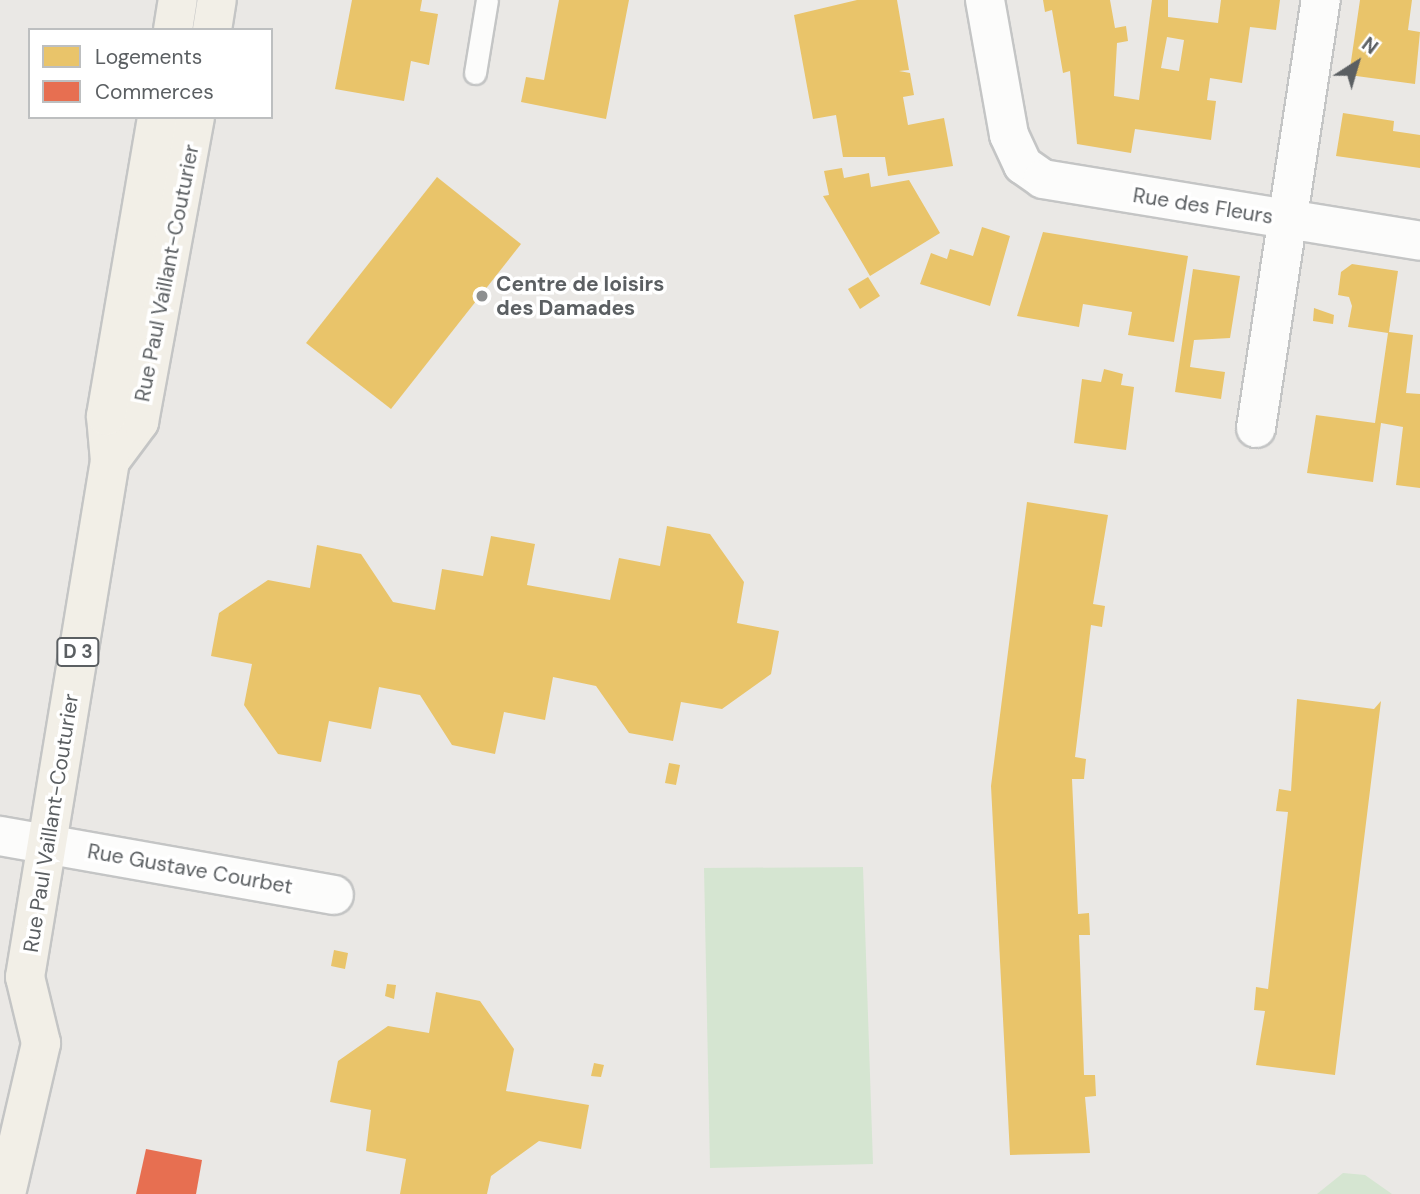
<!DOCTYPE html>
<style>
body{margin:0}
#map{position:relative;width:1420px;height:1194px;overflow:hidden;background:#eae8e5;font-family:"DM Sans",sans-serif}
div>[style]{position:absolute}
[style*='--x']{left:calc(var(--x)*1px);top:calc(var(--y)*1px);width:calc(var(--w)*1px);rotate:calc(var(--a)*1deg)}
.green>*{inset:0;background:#d5e5d1}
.homes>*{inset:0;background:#e9c46a}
.shops>*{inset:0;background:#e76f51}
.roads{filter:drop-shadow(2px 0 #c4c5c5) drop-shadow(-2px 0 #c4c5c5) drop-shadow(0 2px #c4c5c5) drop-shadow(0 -2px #c4c5c5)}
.service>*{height:21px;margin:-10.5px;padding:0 10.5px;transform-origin:10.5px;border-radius:10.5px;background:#fcfcfb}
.minor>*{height:38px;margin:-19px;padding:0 19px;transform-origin:19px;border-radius:19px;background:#fcfcfb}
.primary>*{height:38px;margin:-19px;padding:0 19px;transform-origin:19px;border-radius:19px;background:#f2efe7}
.dots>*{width:19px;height:19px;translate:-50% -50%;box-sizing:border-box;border:4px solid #fff;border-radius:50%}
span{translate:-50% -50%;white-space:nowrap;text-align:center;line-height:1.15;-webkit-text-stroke:7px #fff;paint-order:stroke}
.shield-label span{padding:2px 5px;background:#fff;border:2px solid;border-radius:5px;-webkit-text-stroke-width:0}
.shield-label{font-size:19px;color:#5b5f62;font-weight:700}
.street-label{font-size:21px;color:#5b5f62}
.poi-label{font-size:21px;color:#5b5f62;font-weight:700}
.left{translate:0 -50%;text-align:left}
.legend{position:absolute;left:28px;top:28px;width:245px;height:91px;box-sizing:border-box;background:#fff;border:2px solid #bdbfc0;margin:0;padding:9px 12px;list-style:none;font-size:21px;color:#5b5f62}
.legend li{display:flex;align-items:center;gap:14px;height:35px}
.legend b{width:35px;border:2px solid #bdbfc0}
.north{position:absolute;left:1322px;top:28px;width:70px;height:70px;-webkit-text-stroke:5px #fff;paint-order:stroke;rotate:37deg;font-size:19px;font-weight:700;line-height:28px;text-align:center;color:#5b5f62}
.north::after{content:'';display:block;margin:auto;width:24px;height:32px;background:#5b5f62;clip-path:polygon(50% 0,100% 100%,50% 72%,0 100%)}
</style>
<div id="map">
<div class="green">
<div style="clip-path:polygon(863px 867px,873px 1164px,710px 1168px,704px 868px)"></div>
<div style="clip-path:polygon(1343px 1173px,1365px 1175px,1392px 1194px,1317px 1194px)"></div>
</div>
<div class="homes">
<div style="clip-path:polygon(352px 0,422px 0,420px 11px,438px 14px,429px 65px,411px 61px,404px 101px,335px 89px)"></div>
<div style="clip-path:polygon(559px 0,629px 0,606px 119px,521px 102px,526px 77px,544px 80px)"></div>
<div style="clip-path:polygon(857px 0,897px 0,909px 70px,899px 71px,910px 73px,914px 95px,903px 97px,908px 125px,944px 118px,953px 166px,888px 176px,885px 157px,843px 157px,836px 115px,813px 119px,794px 15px)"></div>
<div style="clip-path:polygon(evenodd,1043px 0,1110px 0,1115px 28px,1126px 26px,1128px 41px,1117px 43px,1114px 96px,1139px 100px,1152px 0,1168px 0,1168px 17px,1218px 23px,1221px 0,1280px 0,1276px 30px,1250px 27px,1242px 83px,1210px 78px,1207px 100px,1216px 101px,1211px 140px,1135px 129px,1131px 153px,1077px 144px,1070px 71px,1063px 73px,1052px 10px,1045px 12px,1043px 0,1167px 37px,1184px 40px,1179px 71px,1161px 68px,1167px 37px)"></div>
<div style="clip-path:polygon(1360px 0,1412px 0,1408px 30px,1420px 32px,1415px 84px,1349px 75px)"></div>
<div style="clip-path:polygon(1343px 113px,1394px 121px,1393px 131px,1420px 135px,1420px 168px,1336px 156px)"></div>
<div style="clip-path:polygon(842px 168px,844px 178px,869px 173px,871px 187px,909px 180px,940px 233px,870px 276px,823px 196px,829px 195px,824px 171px)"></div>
<div style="clip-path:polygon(437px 177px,521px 244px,391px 409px,306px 343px)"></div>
<div style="clip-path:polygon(982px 227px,1010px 236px,990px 306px,920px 284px,931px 253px,947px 259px,950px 249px,973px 256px)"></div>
<div style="clip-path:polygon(1043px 232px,1188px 256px,1174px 342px,1128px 335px,1132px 312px,1083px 304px,1079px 327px,1017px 316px)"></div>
<div style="clip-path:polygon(1352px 264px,1398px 271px,1389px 332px,1413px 335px,1406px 393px,1420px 394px,1420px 488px,1396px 485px,1403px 427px,1381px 423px,1373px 482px,1307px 473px,1316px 415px,1375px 423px,1388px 333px,1348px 327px,1352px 306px,1349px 297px,1338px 295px,1341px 272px)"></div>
<div style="clip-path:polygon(1193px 269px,1240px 276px,1230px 338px,1194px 340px,1190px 367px,1225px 372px,1221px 399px,1175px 392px)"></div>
<div style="clip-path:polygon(868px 277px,880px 296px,860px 309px,848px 289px)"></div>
<div style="clip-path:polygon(1314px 308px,1334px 315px,1333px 324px,1313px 321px)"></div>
<div style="clip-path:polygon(1104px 369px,1123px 374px,1121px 385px,1134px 387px,1126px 450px,1074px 443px,1082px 379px,1101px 382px)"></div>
<div style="clip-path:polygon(1027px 502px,1108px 515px,1093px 604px,1105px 606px,1102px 627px,1091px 625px,1075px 757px,1086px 759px,1084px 779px,1072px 779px,1078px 914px,1089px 913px,1090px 935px,1079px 935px,1084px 1075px,1095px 1075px,1096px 1096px,1085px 1097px,1090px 1153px,1010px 1155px,991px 786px)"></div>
<div style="clip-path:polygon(667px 526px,710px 534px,744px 582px,737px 623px,779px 631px,771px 674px,722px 709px,681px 702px,673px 741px,629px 733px,596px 686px,553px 677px,545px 720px,504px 712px,495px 754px,452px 745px,420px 695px,379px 687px,371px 729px,329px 721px,321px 762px,278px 754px,244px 705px,252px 664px,211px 656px,219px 613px,268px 580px,310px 588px,317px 545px,361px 554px,393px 602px,435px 610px,442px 569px,483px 576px,491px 536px,535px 544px,527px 585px,610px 600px,619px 558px,660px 566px)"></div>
<div style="clip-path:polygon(1297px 699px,1374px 709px,1381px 701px,1335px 1075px,1256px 1065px,1265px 1011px,1254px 1010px,1256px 987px,1268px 989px,1288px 812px,1276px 811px,1279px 789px,1291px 791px)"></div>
<div style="clip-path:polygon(669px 763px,680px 765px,676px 785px,665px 783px)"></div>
<div style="clip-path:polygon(334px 950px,348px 953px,345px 969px,331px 966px)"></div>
<div style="clip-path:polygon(387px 984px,396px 985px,394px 999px,385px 996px)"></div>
<div style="clip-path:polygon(436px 992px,480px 1001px,514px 1049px,506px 1091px,589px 1105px,581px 1149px,539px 1141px,491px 1176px,487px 1194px,400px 1194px,406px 1159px,366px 1151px,371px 1110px,330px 1102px,338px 1061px,388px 1026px,429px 1033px)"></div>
<div style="clip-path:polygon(594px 1063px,604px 1065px,601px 1077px,591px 1076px)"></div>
</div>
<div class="shops">
<div style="clip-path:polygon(146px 1149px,202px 1160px,196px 1194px,136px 1194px)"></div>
</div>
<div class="roads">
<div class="service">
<div style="--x:475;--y:73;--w:74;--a:-80.7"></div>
</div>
<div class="minor">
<div style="--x:985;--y:0;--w:137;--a:79.9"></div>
<div style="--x:1009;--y:135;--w:33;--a:65"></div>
<div style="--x:1023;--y:165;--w:24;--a:35"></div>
<div style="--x:1043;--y:179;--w:382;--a:9.3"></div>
<div style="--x:1256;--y:428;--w:433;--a:-81.4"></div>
<div style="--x:0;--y:836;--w:339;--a:10"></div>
</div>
<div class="primary">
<div style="--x:173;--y:30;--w:30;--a:-81"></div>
<div style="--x:212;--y:30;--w:30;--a:-81"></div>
<div style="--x:110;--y:461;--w:49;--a:-53.4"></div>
<div style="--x:139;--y:422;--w:310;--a:-79.6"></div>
<div style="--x:6;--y:1194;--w:155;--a:-76.9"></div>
<div style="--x:41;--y:1043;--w:68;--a:-103.6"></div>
<div style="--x:25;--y:977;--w:523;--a:-80.65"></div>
<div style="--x:110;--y:461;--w:45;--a:-95.1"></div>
<div style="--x:106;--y:416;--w:303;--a:-80.3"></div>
</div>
</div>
<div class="dots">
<div style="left:482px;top:296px;background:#8d8f90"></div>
</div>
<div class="shield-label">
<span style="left:78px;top:652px">D 3</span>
</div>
<div class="street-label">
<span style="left:1203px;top:206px;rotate:9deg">Rue des Fleurs</span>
<span style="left:167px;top:273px;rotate:-79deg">Rue Paul Vaillant-Couturier</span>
<span style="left:51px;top:823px;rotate:-81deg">Rue Paul Vaillant-Couturier</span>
<span style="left:190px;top:869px;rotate:10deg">Rue Gustave Courbet</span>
</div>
<div class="poi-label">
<span class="left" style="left:496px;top:296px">Centre de loisirs<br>des Damades</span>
</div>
<ul class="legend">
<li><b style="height:19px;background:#e9c46a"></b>Logements</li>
<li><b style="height:19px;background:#e76f51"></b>Commerces</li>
</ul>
<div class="north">N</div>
</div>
